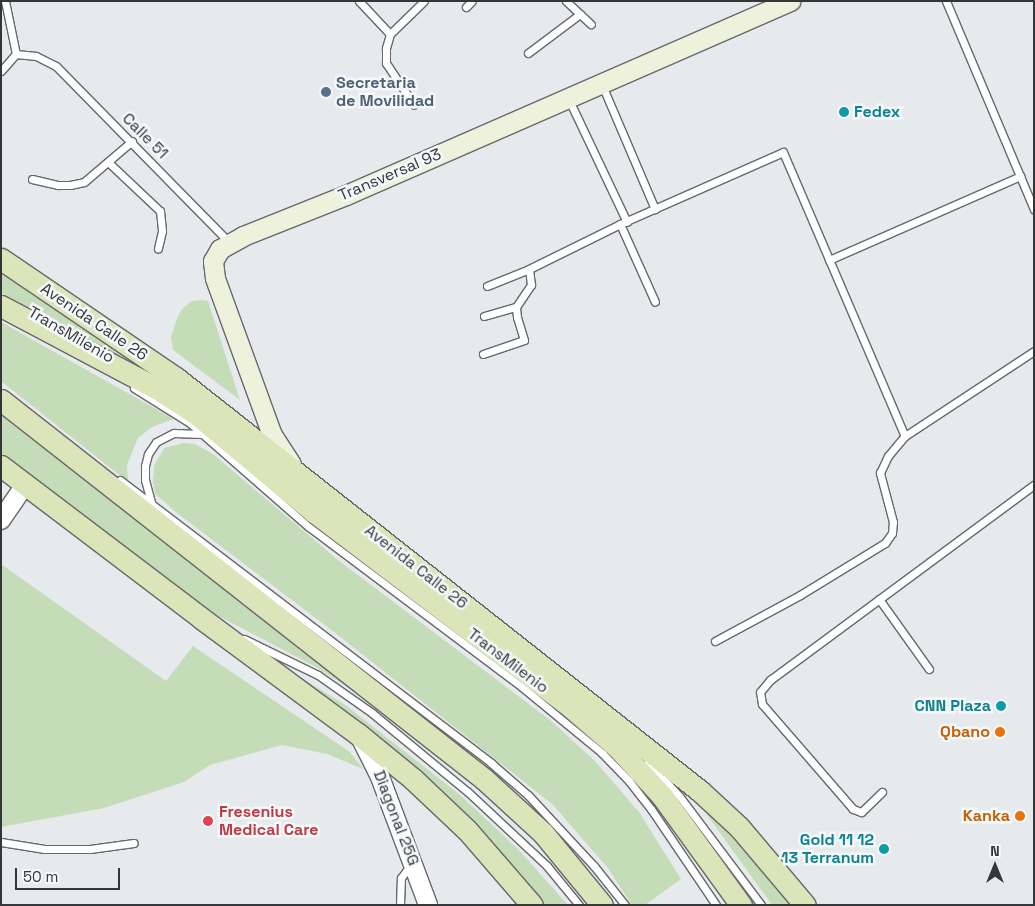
<!DOCTYPE html>
<style>
body{margin:0}
#map{position:relative;width:1035px;height:906px;overflow:hidden;background:#e7eaed;font-family:"Space Grotesk",sans-serif}
div>[style]{position:absolute}
[style*='--x']{left:calc(var(--x)*1px);top:calc(var(--y)*1px);width:calc(var(--w)*1px);rotate:calc(var(--a)*1deg)}
.green>*{inset:0;background:#c5dcb8}
.roads{filter:drop-shadow(1px 0 #66686b) drop-shadow(-1px 0 #66686b) drop-shadow(0 1px #66686b) drop-shadow(0 -1px #66686b)}
.service>*{height:7px;margin:-3.5px;padding:0 3.5px;transform-origin:3.5px;border-radius:3.5px;background:#fff}
.tertiary>*{height:18px;margin:-9px;padding:0 9px;transform-origin:9px;border-radius:9px;background:#fff}
.secondary>*{height:19px;margin:-9.5px;padding:0 9.5px;transform-origin:9.5px;border-radius:9.5px;background:#eef2dc}
.primary>*{height:21px;margin:-10.5px;padding:0 10.5px;transform-origin:10.5px;border-radius:10.5px;background:#dce4b9}
.dots>*{width:14px;height:14px;translate:-50% -50%;box-sizing:border-box;border:2px solid #f4f8fa;border-radius:50%}
span{translate:-50% -50%;white-space:nowrap;text-align:center;line-height:1.15;-webkit-text-stroke:5px #f4f8fa;paint-order:stroke}
.service-label{font-size:16px;color:#4e5e75;font-weight:700}
.left{translate:0 -50%;text-align:left}
.culture-label{font-size:16px;color:#0d838f;font-weight:700}
.right{translate:-100% -50%;text-align:right}
.street-label{font-size:16px;color:#353637}
.food-label{font-size:16px;color:#c56008;font-weight:700}
.health-label{font-size:16px;color:#be3a42;font-weight:700}
.frame{position:absolute;inset:0;border:2px solid #353637;pointer-events:none}
.north{position:absolute;left:970px;top:841px;width:50px;height:50px;-webkit-text-stroke:4px #f4f8fa;paint-order:stroke;rotate:0deg;font-size:14px;font-weight:700;line-height:20px;text-align:center;color:#353637}
.north::after{content:'';display:block;margin:auto;width:18px;height:22px;background:#353637;clip-path:polygon(50% 0,100% 100%,50% 72%,0 100%)}
.scale{position:absolute;left:15px;top:868px;width:105px;height:22px;box-sizing:border-box;border:2px solid #353637;border-top:0;padding-left:6px;font-size:15px;line-height:18px;white-space:nowrap;color:#353637;-webkit-text-stroke:4px #f4f8fa;paint-order:stroke}
</style>
<div id="map">
<div class="green">
<div style="clip-path:polygon(1px 267px,214px 415px,1px 293px)"></div>
<div style="clip-path:polygon(202px 300px,208px 301px,240px 400px,173px 350px,171px 337px,178px 316px,183px 308px,192px 301px)"></div>
<div style="clip-path:polygon(1px 322px,174px 419px,152px 427px,138px 438px,127px 465px,128px 482px,1px 381px)"></div>
<div style="clip-path:polygon(1px 413px,380px 708px,316px 667px,211px 612px,1px 454px)"></div>
<div style="clip-path:polygon(184px 443px,195px 444px,213px 454px,338px 560px,550px 720px,595px 761px,639px 812px,681px 879px,645px 905px,632px 905px,607px 867px,552px 804px,334px 632px,177px 513px,155px 494px,153px 480px,154px 466px,164px 448px)"></div>
<div style="clip-path:polygon(1px 564px,166px 681px,193px 646px,350px 752px,363px 769px,327px 754px,282px 745px,210px 765px,184px 782px,104px 808px,1px 827px)"></div>
<div style="clip-path:polygon(300px 677px,344px 704px,459px 794px,518px 849px,568px 905px,540px 905px,374px 736px)"></div>
<div style="clip-path:polygon(682px 780px,798px 905px,772px 905px)"></div>
</div>
<div class="roads">
<div class="service">
<div style="--x:5;--y:1;--w:54;--a:78.3"></div>
<div style="--x:359;--y:1;--w:45;--a:46.8"></div>
<div style="--x:390;--y:34;--w:47;--a:-44.1"></div>
<div style="--x:566;--y:1;--w:34;--a:43"></div>
<div style="--x:946;--y:1;--w:226;--a:67.1"></div>
<div style="--x:466;--y:7;--w:8;--a:-45"></div>
<div style="--x:390;--y:34;--w:15;--a:106"></div>
<div style="--x:386;--y:48;--w:15;--a:90"></div>
<div style="--x:386;--y:63;--w:50;--a:56.3"></div>
<div style="--x:528;--y:53;--w:65;--a:-36.9"></div>
<div style="--x:1;--y:71;--w:23;--a:-49"></div>
<div style="--x:16;--y:54;--w:20;--a:6"></div>
<div style="--x:36;--y:56;--w:22;--a:27"></div>
<div style="--x:56;--y:66;--w:247;--a:45.5"></div>
<div style="--x:602;--y:85;--w:135;--a:66.9"></div>
<div style="--x:569;--y:100;--w:135;--a:64.6"></div>
<div style="--x:108;--y:162;--w:71;--a:43.3"></div>
<div style="--x:160;--y:211;--w:20;--a:84"></div>
<div style="--x:162;--y:231;--w:18;--a:103"></div>
<div style="--x:32;--y:179;--w:27;--a:13"></div>
<div style="--x:58;--y:185;--w:12;--a:0"></div>
<div style="--x:70;--y:185;--w:14;--a:-12"></div>
<div style="--x:84;--y:182;--w:63;--a:-40.5"></div>
<div style="--x:620;--y:224;--w:85;--a:65.8"></div>
<div style="--x:829;--y:260;--w:209;--a:-23.7"></div>
<div style="--x:487;--y:286;--w:45;--a:-22"></div>
<div style="--x:529;--y:269;--w:102;--a:-26.3"></div>
<div style="--x:620;--y:224;--w:178;--a:-23.8"></div>
<div style="--x:783;--y:152;--w:309;--a:66.8"></div>
<div style="--x:905;--y:436;--w:154;--a:-33.4"></div>
<div style="--x:484;--y:316;--w:33;--a:-16"></div>
<div style="--x:483;--y:354;--w:43;--a:-18.9"></div>
<div style="--x:524;--y:340;--w:24;--a:-107"></div>
<div style="--x:517;--y:317;--w:10;--a:-96"></div>
<div style="--x:516;--y:307;--w:27;--a:-56"></div>
<div style="--x:531;--y:285;--w:16;--a:-97"></div>
<div style="--x:134;--y:388;--w:66;--a:32"></div>
<div style="--x:190;--y:423;--w:158;--a:41.2"></div>
<div style="--x:309;--y:527;--w:266;--a:36.9"></div>
<div style="--x:522;--y:687;--w:104;--a:39.5"></div>
<div style="--x:602;--y:753;--w:39;--a:46"></div>
<div style="--x:629;--y:781;--w:36;--a:52"></div>
<div style="--x:651;--y:809;--w:116;--a:55.9"></div>
<div style="--x:120;--y:480;--w:467;--a:37.3"></div>
<div style="--x:491;--y:763;--w:49;--a:40.9"></div>
<div style="--x:528;--y:795;--w:97;--a:47.1"></div>
<div style="--x:594;--y:866;--w:50;--a:51.5"></div>
<div style="--x:151;--y:502;--w:23;--a:-105"></div>
<div style="--x:145;--y:480;--w:14;--a:-90"></div>
<div style="--x:145;--y:466;--w:12;--a:-76"></div>
<div style="--x:148;--y:454;--w:14;--a:-56"></div>
<div style="--x:156;--y:442;--w:20;--a:-27"></div>
<div style="--x:174;--y:433;--w:27;--a:2"></div>
<div style="--x:879;--y:599;--w:86;--a:54.5"></div>
<div style="--x:244;--y:639;--w:82;--a:25.9"></div>
<div style="--x:318;--y:675;--w:66;--a:35.1"></div>
<div style="--x:372;--y:713;--w:124;--a:39.5"></div>
<div style="--x:468;--y:792;--w:108;--a:43.1"></div>
<div style="--x:547;--y:866;--w:50;--a:50.6"></div>
<div style="--x:715;--y:641;--w:97;--a:-28.4"></div>
<div style="--x:800;--y:595;--w:100;--a:-31.5"></div>
<div style="--x:885;--y:543;--w:12;--a:-55"></div>
<div style="--x:892;--y:533;--w:11;--a:-85"></div>
<div style="--x:893;--y:522;--w:51;--a:-104.9"></div>
<div style="--x:880;--y:473;--w:19;--a:-65"></div>
<div style="--x:888;--y:456;--w:26;--a:-50"></div>
<div style="--x:648;--y:762;--w:47;--a:47.6"></div>
<div style="--x:680;--y:797;--w:135;--a:53.1"></div>
<div style="--x:882;--y:792;--w:29;--a:136"></div>
<div style="--x:861;--y:812;--w:9;--a:-159"></div>
<div style="--x:853;--y:809;--w:139;--a:-130.9"></div>
<div style="--x:762;--y:704;--w:12;--a:-99"></div>
<div style="--x:760;--y:692;--w:16;--a:-50"></div>
<div style="--x:770;--y:680;--w:328;--a:-36.5"></div>
<div style="--x:1;--y:842;--w:44;--a:9.2"></div>
<div style="--x:44;--y:849;--w:46;--a:0"></div>
<div style="--x:90;--y:849;--w:44;--a:-7.8"></div>
<div style="--x:400;--y:905;--w:27;--a:-88"></div>
<div style="--x:401;--y:878;--w:17;--a:-54"></div>
</div>
<div class="tertiary">
<div style="--x:1;--y:520;--w:42;--a:-55.6"></div>
<div style="--x:361;--y:739;--w:42;--a:63.4"></div>
<div style="--x:380;--y:777;--w:137;--a:69.4"></div>
</div>
<div class="secondary">
<div style="--x:291;--y:464;--w:35;--a:-123"></div>
<div style="--x:272;--y:435;--w:167;--a:-110"></div>
<div style="--x:215;--y:278;--w:17;--a:-97"></div>
<div style="--x:213;--y:261;--w:14;--a:-60"></div>
<div style="--x:220;--y:249;--w:26;--a:-29"></div>
<div style="--x:243;--y:236;--w:111;--a:-21.7"></div>
<div style="--x:346;--y:195;--w:485;--a:-23.6"></div>
</div>
<div class="primary">
<div style="--x:1;--y:259;--w:212;--a:34.2"></div>
<div style="--x:176;--y:378;--w:667;--a:38.24"></div>
<div style="--x:700;--y:791;--w:53;--a:42.7"></div>
<div style="--x:739;--y:827;--w:102;--a:49.8"></div>
<div style="--x:1;--y:306;--w:175;--a:27.9"></div>
<div style="--x:156;--y:388;--w:46;--a:32.7"></div>
<div style="--x:195;--y:413;--w:155;--a:39.8"></div>
<div style="--x:314;--y:512;--w:316;--a:37.2"></div>
<div style="--x:566;--y:703;--w:67;--a:40.8"></div>
<div style="--x:617;--y:747;--w:67;--a:47.4"></div>
<div style="--x:662;--y:796;--w:135;--a:54.1"></div>
<div style="--x:1;--y:400;--w:614;--a:38.12"></div>
<div style="--x:484;--y:779;--w:80;--a:42.5"></div>
<div style="--x:543;--y:833;--w:93;--a:50.7"></div>
<div style="--x:1;--y:466;--w:251;--a:37.2"></div>
<div style="--x:201;--y:618;--w:195;--a:36.5"></div>
<div style="--x:358;--y:734;--w:71;--a:39.3"></div>
<div style="--x:413;--y:779;--w:74;--a:43.4"></div>
<div style="--x:467;--y:830;--w:99;--a:49.1"></div>
</div>
</div>
<div class="dots">
<div style="left:326px;top:92px;background:#5c6f8a"></div>
<div style="left:844px;top:112px;background:#0f9aa8"></div>
<div style="left:1001px;top:706px;background:#0f9aa8"></div>
<div style="left:1000px;top:732px;background:#e8710a"></div>
<div style="left:1020px;top:816px;background:#e8710a"></div>
<div style="left:208px;top:821px;background:#e0444e"></div>
<div style="left:884px;top:849px;background:#0f9aa8"></div>
</div>
<div class="service-label">
<span class="left" style="left:336px;top:92px">Secretaria<br>de Movilidad</span>
</div>
<div class="culture-label">
<span class="left" style="left:854px;top:112px">Fedex</span>
<span class="right" style="left:991px;top:706px">CNN Plaza</span>
<span class="right" style="left:874px;top:849px">Gold 11 12<br>13 Terranum</span>
</div>
<div class="street-label">
<span style="left:145px;top:136px;rotate:45deg">Calle 51</span>
<span style="left:390px;top:175px;rotate:-23deg">Transversal 93</span>
<span style="left:94px;top:322px;rotate:34deg">Avenida Calle 26</span>
<span style="left:71px;top:335px;rotate:30deg">TransMilenio</span>
<span style="left:416px;top:567px;rotate:38deg">Avenida Calle 26</span>
<span style="left:508px;top:661px;rotate:37deg">TransMilenio</span>
<span style="left:396px;top:818px;rotate:69deg">Diagonal 25G</span>
</div>
<div class="food-label">
<span class="right" style="left:990px;top:732px">Qbano</span>
<span class="right" style="left:1010px;top:816px">Kanka</span>
</div>
<div class="health-label">
<span class="left" style="left:219px;top:821px">Fresenius<br>Medical Care</span>
</div>
<div class="frame"></div>
<div class="north">N</div>
<div class="scale">50 m</div>
</div>
